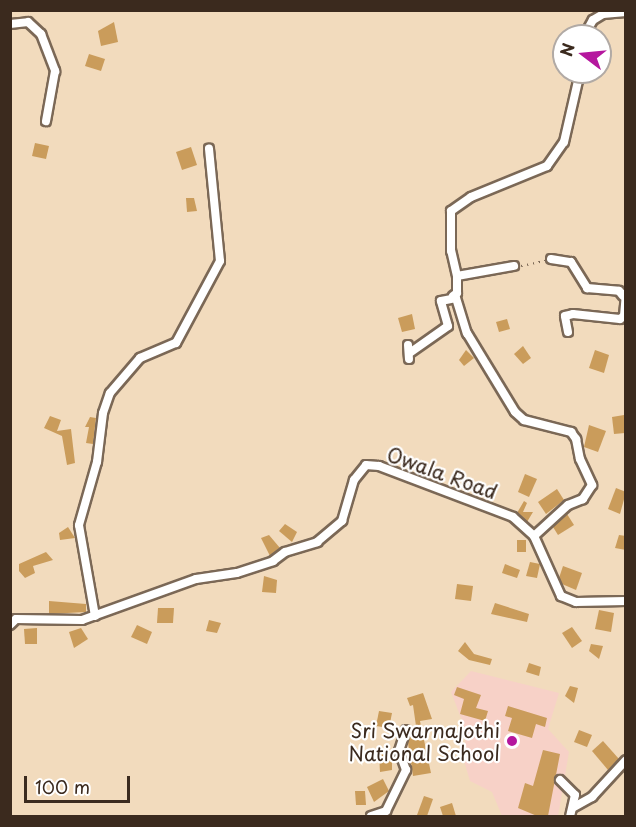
<!DOCTYPE html>
<style>
body{margin:0}
#map{position:relative;width:636px;height:827px;overflow:hidden;background:#f2dbbd;font-family:"Playpen Sans",sans-serif}
div>[style]{position:absolute}
[style*='--x']{left:calc(var(--x)*1px);top:calc(var(--y)*1px);width:calc(var(--w)*1px);rotate:calc(var(--a)*1deg)}
.built>*{inset:0;background:#f7d1c7}
.building>*{inset:0;background:#ca9c5b}
.path>*{height:1.5px;margin-top:-0.75px;transform-origin:0;background:repeating-linear-gradient(90deg,#7b6856 0 1.5px,transparent 0 6px)}
.roads{filter:drop-shadow(2px 0 #7b6856) drop-shadow(-2px 0 #7b6856) drop-shadow(0 2px #7b6856) drop-shadow(0 -2px #7b6856)}
.street>*{height:8px;margin:-4px;padding:0 4px;transform-origin:4px;border-radius:4px;background:#fff}
.dots>*{width:16px;height:16px;translate:-50% -50%;box-sizing:border-box;border:3px solid #fff;border-radius:50%}
span{translate:-50% -50%;white-space:nowrap;text-align:center;line-height:1.15;-webkit-text-stroke:4.5px #fff;paint-order:stroke}
.street-label{font-size:20px;color:#3b2a1e}
.poi-label{font-size:20px;color:#3b2a1e}
.right{translate:-100% -50%;text-align:right}
.frame{position:absolute;inset:0;border:12px solid #3b2a1e;pointer-events:none}
.north{position:absolute;left:552px;top:24px;width:60px;height:60px;box-sizing:border-box;background:#fff;border:2px solid #b1aaa5;border-radius:50%;rotate:286deg;font-size:16px;font-weight:700;line-height:24px;text-align:center;color:#3b2a1e}
.north::after{content:'';display:block;margin:auto;width:21px;height:27px;background:#b5179e;clip-path:polygon(50% 0,100% 100%,50% 72%,0 100%)}
.scale{position:absolute;left:24px;top:776px;width:106px;height:27px;box-sizing:border-box;border:3px solid #3b2a1e;border-top:0;padding-left:8px;font-size:18px;line-height:21px;white-space:nowrap;color:#3b2a1e;-webkit-text-stroke:4px #fff;paint-order:stroke}
</style>
<div id="map">
<div class="built">
<div style="clip-path:polygon(471px 671px,559px 693px,548px 729px,569px 752px,558px 816px,502px 816px,492px 792px,470px 781px,464px 761px,466px 731px,451px 692px)"></div>
</div>
<div class="building">
<div style="clip-path:polygon(114px 22px,118px 42px,101px 46px,98px 31px)"></div>
<div style="clip-path:polygon(89px 54px,105px 59px,101px 71px,85px 66px)"></div>
<div style="clip-path:polygon(35px 143px,49px 146px,46px 159px,32px 156px)"></div>
<div style="clip-path:polygon(191px 147px,197px 165px,182px 170px,176px 152px)"></div>
<div style="clip-path:polygon(186px 198px,194px 198px,197px 211px,187px 212px)"></div>
<div style="clip-path:polygon(412px 314px,415px 329px,402px 332px,398px 318px)"></div>
<div style="clip-path:polygon(507px 319px,510px 329px,499px 332px,496px 322px)"></div>
<div style="clip-path:polygon(523px 346px,531px 358px,523px 364px,514px 354px)"></div>
<div style="clip-path:polygon(466px 350px,474px 358px,464px 366px,459px 360px)"></div>
<div style="clip-path:polygon(595px 350px,609px 355px,604px 373px,589px 368px)"></div>
<div style="clip-path:polygon(624px 415px,625px 433px,614px 434px,612px 417px)"></div>
<div style="clip-path:polygon(50px 416px,61px 420px,57px 431px,71px 429px,75px 463px,67px 465px,62px 436px,44px 428px)"></div>
<div style="clip-path:polygon(90px 417px,96px 418px,93px 444px,86px 443px,89px 427px,85px 427px)"></div>
<div style="clip-path:polygon(589px 425px,606px 431px,598px 452px,584px 447px)"></div>
<div style="clip-path:polygon(525px 474px,537px 479px,529px 497px,518px 492px)"></div>
<div style="clip-path:polygon(616px 488px,626px 492px,620px 514px,608px 509px)"></div>
<div style="clip-path:polygon(557px 489px,564px 500px,546px 514px,538px 502px)"></div>
<div style="clip-path:polygon(524px 501px,527px 503px,523px 512px,533px 512px,527px 522px,517px 513px)"></div>
<div style="clip-path:polygon(567px 514px,574px 525px,558px 535px,553px 527px)"></div>
<div style="clip-path:polygon(285px 524px,297px 532px,292px 542px,279px 531px)"></div>
<div style="clip-path:polygon(68px 527px,75px 538px,60px 540px,59px 533px)"></div>
<div style="clip-path:polygon(269px 535px,280px 548px,270px 556px,261px 538px)"></div>
<div style="clip-path:polygon(619px 535px,626px 536px,626px 550px,615px 548px)"></div>
<div style="clip-path:polygon(517px 540px,526px 540px,526px 552px,517px 552px)"></div>
<div style="clip-path:polygon(46px 552px,53px 560px,33px 566px,35px 573px,25px 578px,19px 571px,19px 564px)"></div>
<div style="clip-path:polygon(530px 562px,540px 564px,537px 578px,526px 576px)"></div>
<div style="clip-path:polygon(505px 564px,520px 570px,517px 578px,502px 573px)"></div>
<div style="clip-path:polygon(563px 566px,582px 573px,576px 590px,562px 584px,559px 578px)"></div>
<div style="clip-path:polygon(264px 576px,277px 580px,276px 593px,262px 592px)"></div>
<div style="clip-path:polygon(457px 584px,473px 586px,471px 601px,455px 599px)"></div>
<div style="clip-path:polygon(49px 601px,86px 604px,86px 612px,49px 614px)"></div>
<div style="clip-path:polygon(495px 603px,529px 614px,527px 622px,491px 614px)"></div>
<div style="clip-path:polygon(158px 608px,174px 608px,173px 623px,157px 623px)"></div>
<div style="clip-path:polygon(599px 610px,614px 613px,611px 632px,595px 629px)"></div>
<div style="clip-path:polygon(209px 620px,221px 623px,217px 633px,206px 631px)"></div>
<div style="clip-path:polygon(137px 625px,152px 632px,147px 644px,131px 637px)"></div>
<div style="clip-path:polygon(572px 627px,582px 641px,572px 648px,562px 633px)"></div>
<div style="clip-path:polygon(37px 628px,37px 644px,25px 644px,24px 629px)"></div>
<div style="clip-path:polygon(81px 628px,88px 639px,74px 648px,69px 632px)"></div>
<div style="clip-path:polygon(465px 642px,474px 654px,492px 659px,490px 665px,469px 660px,458px 651px)"></div>
<div style="clip-path:polygon(591px 644px,603px 646px,599px 659px,589px 651px)"></div>
<div style="clip-path:polygon(529px 663px,541px 667px,539px 676px,526px 672px)"></div>
<div style="clip-path:polygon(570px 686px,578px 688px,574px 703px,565px 696px)"></div>
<div style="clip-path:polygon(457px 687px,481px 695px,476px 708px,488px 711px,485px 721px,460px 714px,464px 699px,454px 695px)"></div>
<div style="clip-path:polygon(423px 693px,432px 719px,420px 721px,431px 773px,413px 776px,408px 743px,411px 727px,416px 726px,413px 705px,410px 706px,407px 698px)"></div>
<div style="clip-path:polygon(508px 706px,547px 718px,545px 727px,536px 724px,532px 738px,508px 731px,512px 718px,505px 716px)"></div>
<div style="clip-path:polygon(379px 711px,392px 713px,389px 728px,376px 726px)"></div>
<div style="clip-path:polygon(579px 730px,592px 735px,587px 747px,574px 742px)"></div>
<div style="clip-path:polygon(603px 741px,619px 759px,608px 770px,592px 751px)"></div>
<div style="clip-path:polygon(543px 750px,560px 754px,548px 816px,537px 816px,518px 808px,525px 783px,533px 786px)"></div>
<div style="clip-path:polygon(379px 754px,392px 755px,392px 770px,380px 772px)"></div>
<div style="clip-path:polygon(383px 779px,389px 791px,374px 802px,367px 787px)"></div>
<div style="clip-path:polygon(355px 791px,365px 791px,366px 805px,356px 805px)"></div>
<div style="clip-path:polygon(424px 796px,433px 799px,427px 816px,420px 816px,417px 815px)"></div>
<div style="clip-path:polygon(452px 803px,456px 816px,443px 816px,440px 807px)"></div>
</div>
<div class="path">
<div style="--x:521;--y:266;--w:25;--a:-12"></div>
</div>
<div class="roads">
<div class="street">
<div style="--x:10;--y:24;--w:18;--a:-6"></div>
<div style="--x:28;--y:22;--w:18;--a:43"></div>
<div style="--x:41;--y:34;--w:40;--a:69"></div>
<div style="--x:55;--y:71;--w:51;--a:100.2"></div>
<div style="--x:584;--y:36;--w:18;--a:-61"></div>
<div style="--x:593;--y:20;--w:12;--a:-31"></div>
<div style="--x:603;--y:14;--w:23;--a:-5"></div>
<div style="--x:551;--y:259;--w:20;--a:9"></div>
<div style="--x:571;--y:262;--w:31;--a:58"></div>
<div style="--x:587;--y:288;--w:32;--a:5"></div>
<div style="--x:619;--y:291;--w:6;--a:51"></div>
<div style="--x:457;--y:276;--w:58;--a:-10"></div>
<div style="--x:453;--y:296;--w:5;--a:-37"></div>
<div style="--x:457;--y:293;--w:17;--a:-90"></div>
<div style="--x:457;--y:276;--w:26;--a:-103"></div>
<div style="--x:451;--y:251;--w:40;--a:-90"></div>
<div style="--x:451;--y:211;--w:24;--a:-35"></div>
<div style="--x:471;--y:197;--w:82;--a:-22.2"></div>
<div style="--x:547;--y:166;--w:29;--a:-55"></div>
<div style="--x:564;--y:142;--w:72;--a:-77.1"></div>
<div style="--x:568;--y:332;--w:16;--a:-101"></div>
<div style="--x:565;--y:316;--w:8;--a:-14"></div>
<div style="--x:573;--y:314;--w:47;--a:6.1"></div>
<div style="--x:620;--y:319;--w:5;--a:-37"></div>
<div style="--x:624;--y:316;--w:23;--a:-85"></div>
<div style="--x:408;--y:345;--w:14;--a:86"></div>
<div style="--x:411;--y:352;--w:45;--a:-35.1"></div>
<div style="--x:448;--y:326;--w:26;--a:-106"></div>
<div style="--x:441;--y:301;--w:15;--a:-11"></div>
<div style="--x:456;--y:298;--w:37;--a:73"></div>
<div style="--x:467;--y:333;--w:92;--a:58.7"></div>
<div style="--x:515;--y:412;--w:12;--a:42"></div>
<div style="--x:524;--y:420;--w:49;--a:14.3"></div>
<div style="--x:571;--y:432;--w:9;--a:54"></div>
<div style="--x:576;--y:439;--w:20;--a:79"></div>
<div style="--x:580;--y:459;--w:29;--a:65"></div>
<div style="--x:592;--y:485;--w:17;--a:123"></div>
<div style="--x:583;--y:499;--w:16;--a:158"></div>
<div style="--x:568;--y:505;--w:46;--a:137.6"></div>
<div style="--x:95;--y:616;--w:92;--a:-100"></div>
<div style="--x:79;--y:525;--w:66;--a:-74.1"></div>
<div style="--x:97;--y:462;--w:49;--a:-83"></div>
<div style="--x:103;--y:413;--w:21;--a:-71"></div>
<div style="--x:110;--y:393;--w:46;--a:-49.4"></div>
<div style="--x:140;--y:358;--w:39;--a:-23"></div>
<div style="--x:176;--y:343;--w:93;--a:-61.8"></div>
<div style="--x:220;--y:261;--w:113;--a:-95.6"></div>
<div style="--x:10;--y:625;--w:8;--a:-45"></div>
<div style="--x:16;--y:619;--w:66;--a:0.9"></div>
<div style="--x:82;--y:620;--w:121;--a:-19.8"></div>
<div style="--x:196;--y:579;--w:41;--a:-8.3"></div>
<div style="--x:237;--y:573;--w:38;--a:-18"></div>
<div style="--x:273;--y:561;--w:15;--a:-37"></div>
<div style="--x:285;--y:552;--w:34;--a:-17"></div>
<div style="--x:317;--y:542;--w:33;--a:-40"></div>
<div style="--x:342;--y:521;--w:43;--a:-73.7"></div>
<div style="--x:354;--y:480;--w:19;--a:-51"></div>
<div style="--x:366;--y:465;--w:13;--a:4"></div>
<div style="--x:379;--y:466;--w:143;--a:20.8"></div>
<div style="--x:513;--y:517;--w:28;--a:42"></div>
<div style="--x:534;--y:536;--w:66;--a:65.8"></div>
<div style="--x:561;--y:596;--w:16;--a:22"></div>
<div style="--x:576;--y:602;--w:50;--a:-1.1"></div>
<div style="--x:560;--y:780;--w:21;--a:45"></div>
<div style="--x:575;--y:795;--w:22;--a:103"></div>
<div style="--x:574;--y:807;--w:21;--a:-29"></div>
<div style="--x:592;--y:797;--w:50;--a:-47.4"></div>
<div style="--x:371;--y:816;--w:16;--a:-18"></div>
<div style="--x:386;--y:811;--w:46;--a:-64"></div>
<div style="--x:406;--y:770;--w:20;--a:-110"></div>
<div style="--x:399;--y:751;--w:22;--a:-72"></div>
</div>
</div>
<div class="dots">
<div style="left:512px;top:741px;background:#b5179e"></div>
</div>
<div class="street-label">
<span style="left:442px;top:473px;rotate:20deg">Owala Road</span>
</div>
<div class="poi-label">
<span class="right" style="left:500px;top:742px">Sri Swarnajothi<br>National School</span>
</div>
<div class="frame"></div>
<div class="north">N</div>
<div class="scale">100 m</div>
</div>
